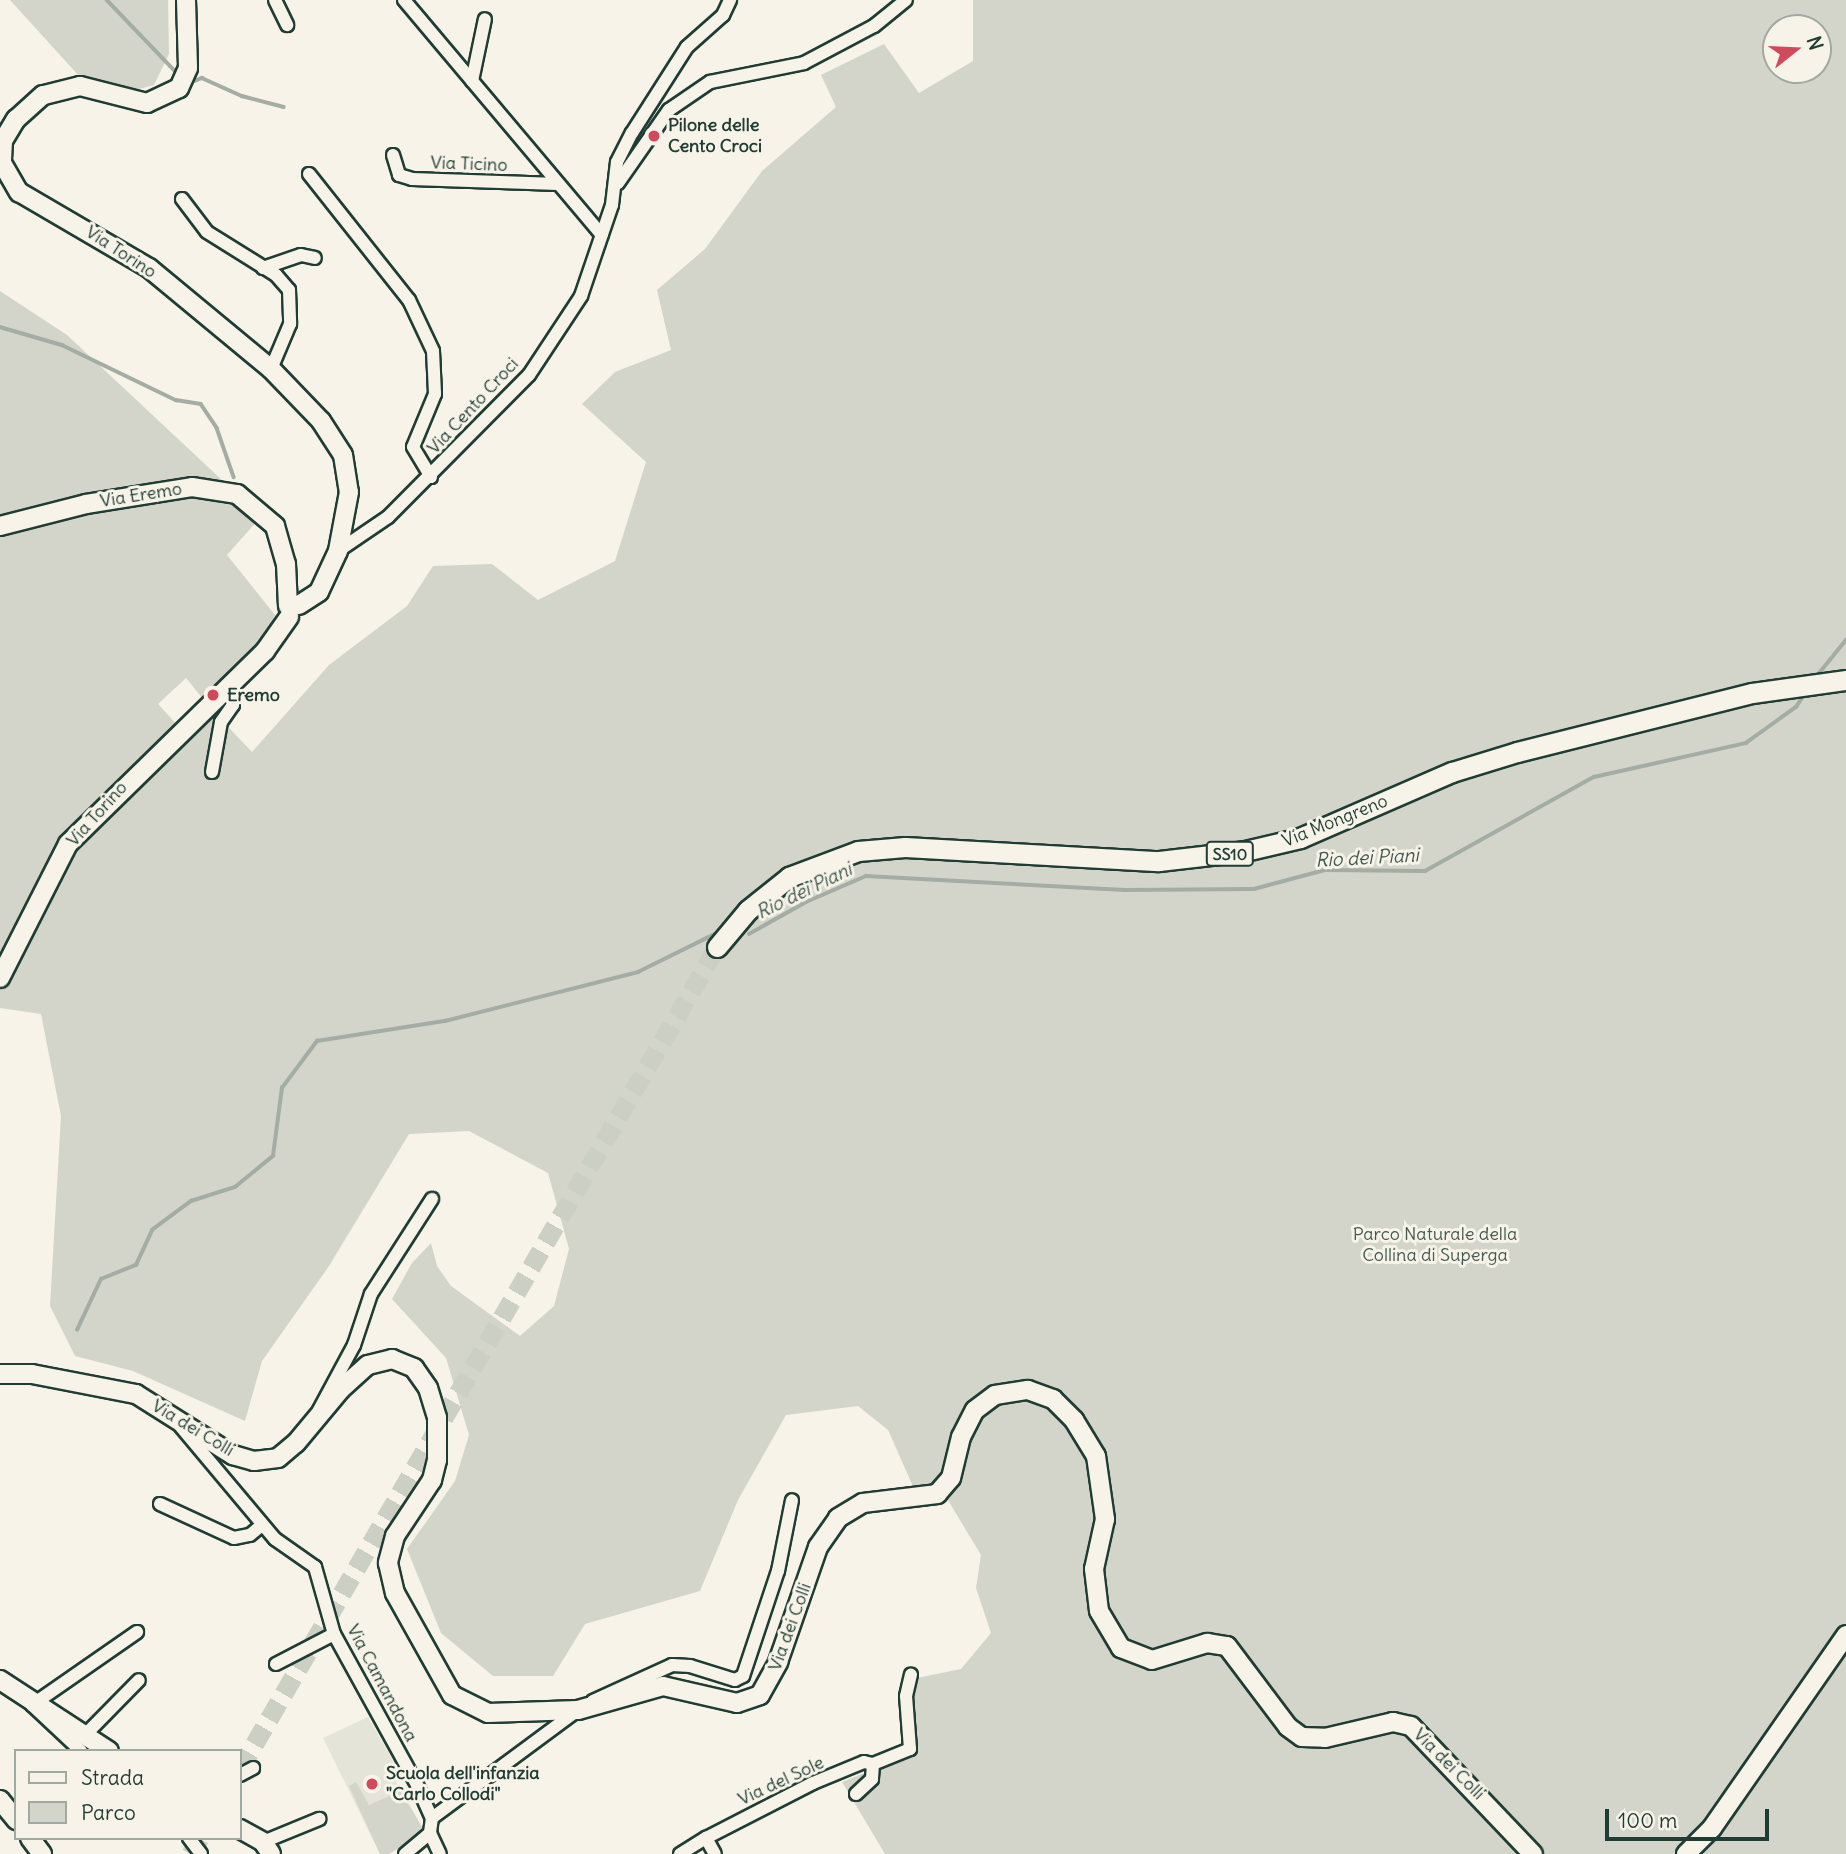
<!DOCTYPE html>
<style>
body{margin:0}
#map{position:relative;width:1846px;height:1854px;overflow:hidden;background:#f7f3e8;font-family:Delius,sans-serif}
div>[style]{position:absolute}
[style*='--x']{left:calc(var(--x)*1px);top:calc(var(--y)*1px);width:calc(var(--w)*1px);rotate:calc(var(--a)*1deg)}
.built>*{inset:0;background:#e5e4d9}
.green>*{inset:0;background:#d3d5ca}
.stream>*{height:3.5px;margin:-1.75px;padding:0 1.75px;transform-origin:1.75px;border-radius:1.75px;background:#a4ada3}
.primary-tunnel>*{height:19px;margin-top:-9.5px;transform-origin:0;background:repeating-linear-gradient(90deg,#cccfc4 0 19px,transparent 0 29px)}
.roads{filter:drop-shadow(2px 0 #1f3d34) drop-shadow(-2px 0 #1f3d34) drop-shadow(0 2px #1f3d34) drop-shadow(0 -2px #1f3d34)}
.street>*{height:12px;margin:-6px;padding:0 6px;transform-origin:6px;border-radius:6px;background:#f7f3e8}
.secondary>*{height:18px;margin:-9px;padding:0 9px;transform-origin:9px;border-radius:9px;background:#f7f3e8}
.primary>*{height:19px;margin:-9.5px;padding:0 9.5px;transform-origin:9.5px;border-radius:9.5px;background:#f7f3e8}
.dots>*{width:19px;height:19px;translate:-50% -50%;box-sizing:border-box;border:4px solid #f7f3e8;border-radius:50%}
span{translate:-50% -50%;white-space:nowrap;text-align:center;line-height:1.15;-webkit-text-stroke:6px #f7f3e8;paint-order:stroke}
.shield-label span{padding:2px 5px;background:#f7f3e8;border:2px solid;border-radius:5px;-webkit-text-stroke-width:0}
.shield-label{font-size:16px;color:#1f3d34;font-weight:700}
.poi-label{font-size:18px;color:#1f3d34;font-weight:700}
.left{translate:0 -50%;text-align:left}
.street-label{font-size:18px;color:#1f3d34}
.park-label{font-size:18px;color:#435b52}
.water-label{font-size:19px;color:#405950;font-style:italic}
.legend{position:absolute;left:14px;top:1749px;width:228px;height:91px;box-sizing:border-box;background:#f7f3e8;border:2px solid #a1aaa0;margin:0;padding:9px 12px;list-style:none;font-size:21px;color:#1f3d34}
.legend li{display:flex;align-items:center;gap:14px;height:35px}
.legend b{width:35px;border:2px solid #a1aaa0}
.north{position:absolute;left:1762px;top:14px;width:70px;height:70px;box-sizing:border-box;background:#f7f3e8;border:2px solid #a1aaa0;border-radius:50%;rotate:72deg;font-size:19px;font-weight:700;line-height:28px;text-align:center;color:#1f3d34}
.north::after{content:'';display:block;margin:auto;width:24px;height:32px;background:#d1495b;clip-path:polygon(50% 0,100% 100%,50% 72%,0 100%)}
.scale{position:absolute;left:1605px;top:1809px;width:164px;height:32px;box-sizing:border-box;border:4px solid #1f3d34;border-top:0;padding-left:9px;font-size:21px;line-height:24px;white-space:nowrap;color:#1f3d34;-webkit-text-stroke:5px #f7f3e8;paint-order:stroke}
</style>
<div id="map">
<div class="built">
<div style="clip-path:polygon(368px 1717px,400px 1773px,403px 1778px,396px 1782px,422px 1827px,389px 1854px,380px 1854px,323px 1738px)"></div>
</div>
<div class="green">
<div style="clip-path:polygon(10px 0,168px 0,169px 54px,154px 85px,128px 92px,79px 76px)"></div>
<div style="clip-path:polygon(evenodd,973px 0,1846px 0,1846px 1854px,885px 1854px,842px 1782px,914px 1753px,907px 1713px,912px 1679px,961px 1669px,991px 1633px,976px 1588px,981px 1555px,940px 1487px,920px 1502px,888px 1430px,858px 1406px,786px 1415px,738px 1500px,700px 1591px,585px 1624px,553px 1676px,493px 1676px,441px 1633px,407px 1549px,455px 1481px,469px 1435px,446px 1358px,392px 1299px,412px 1263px,431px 1243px,437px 1266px,451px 1286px,520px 1336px,554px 1306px,569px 1249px,548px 1173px,469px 1131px,409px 1134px,329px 1266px,262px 1361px,245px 1421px,133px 1371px,75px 1356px,50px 1306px,61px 1116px,41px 1014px,0 1008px,0 291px,67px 335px,223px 481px,258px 520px,227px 555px,275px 615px,258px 649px,203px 699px,186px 678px,158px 704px,189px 738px,216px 714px,252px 752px,329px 665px,407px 606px,433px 566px,492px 564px,538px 600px,615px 561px,646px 462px,582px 404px,615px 372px,671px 350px,657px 290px,705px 249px,762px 171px,836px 107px,821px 75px,884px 44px,919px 93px,973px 61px,973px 0,1776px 28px,1818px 28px,1818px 70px,1776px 70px,1776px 28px)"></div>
<div style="clip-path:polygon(356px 1782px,369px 1805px,401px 1791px,422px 1827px,419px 1836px,389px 1854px,380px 1854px,349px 1786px)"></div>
</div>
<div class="stream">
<div style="--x:107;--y:0;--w:101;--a:46.2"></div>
<div style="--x:192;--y:82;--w:11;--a:-22"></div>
<div style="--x:202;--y:78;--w:44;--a:24.2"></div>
<div style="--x:242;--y:96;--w:43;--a:14.7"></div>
<div style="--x:0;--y:327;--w:65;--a:16.2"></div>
<div style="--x:62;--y:345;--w:127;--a:25.8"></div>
<div style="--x:176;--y:400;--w:25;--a:9"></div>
<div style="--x:201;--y:404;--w:29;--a:56"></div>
<div style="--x:217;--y:428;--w:52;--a:70.9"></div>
<div style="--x:1816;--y:677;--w:48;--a:-51"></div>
<div style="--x:749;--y:934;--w:65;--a:-29.3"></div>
<div style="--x:806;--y:902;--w:65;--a:-23.4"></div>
<div style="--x:866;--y:876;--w:259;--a:3.1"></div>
<div style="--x:1125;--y:890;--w:129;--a:-0.4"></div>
<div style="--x:1254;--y:889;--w:73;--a:-15"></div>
<div style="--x:1325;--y:870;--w:100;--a:0.6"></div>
<div style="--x:1425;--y:871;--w:193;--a:-29.1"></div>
<div style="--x:1594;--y:777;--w:156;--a:-12.6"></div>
<div style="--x:1746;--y:743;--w:62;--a:-35.8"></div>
<div style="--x:1796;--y:707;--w:18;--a:-56"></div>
<div style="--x:77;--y:1330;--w:56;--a:-64.8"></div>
<div style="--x:101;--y:1279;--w:38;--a:-22"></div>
<div style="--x:136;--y:1265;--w:38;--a:-65"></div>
<div style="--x:152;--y:1230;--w:49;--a:-36.6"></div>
<div style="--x:191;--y:1201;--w:46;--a:-17.7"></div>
<div style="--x:235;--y:1187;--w:49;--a:-39.2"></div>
<div style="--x:273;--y:1156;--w:69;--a:-82.5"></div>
<div style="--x:282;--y:1088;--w:59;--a:-53.3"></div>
<div style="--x:317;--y:1041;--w:130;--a:-8.9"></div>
<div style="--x:445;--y:1021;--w:199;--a:-14.2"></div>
<div style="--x:638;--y:972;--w:86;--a:-26.3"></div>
</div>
<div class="primary-tunnel">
<div style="--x:240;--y:1769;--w:950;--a:-59.87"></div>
<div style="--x:191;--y:1854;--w:18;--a:-61"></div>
</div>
<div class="roads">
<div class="street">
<div style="--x:275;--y:0;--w:28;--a:64"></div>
<div style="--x:404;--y:0;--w:307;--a:49.9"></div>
<div style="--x:472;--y:81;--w:63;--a:-78.2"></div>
<div style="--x:393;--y:155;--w:21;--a:73"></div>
<div style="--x:399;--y:175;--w:14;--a:17"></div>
<div style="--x:412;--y:179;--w:146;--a:2"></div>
<div style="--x:309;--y:174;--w:161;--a:51.6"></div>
<div style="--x:409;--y:300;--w:56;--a:64.8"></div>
<div style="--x:433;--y:351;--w:43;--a:87.3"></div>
<div style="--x:435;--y:394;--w:57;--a:112.5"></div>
<div style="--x:413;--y:447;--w:35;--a:59"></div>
<div style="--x:618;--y:183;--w:89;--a:-55.1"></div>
<div style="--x:669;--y:110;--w:50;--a:-34.3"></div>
<div style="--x:710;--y:82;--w:96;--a:-11.4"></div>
<div style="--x:804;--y:63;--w:79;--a:-27.9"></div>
<div style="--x:874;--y:26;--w:41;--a:-39.1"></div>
<div style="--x:182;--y:199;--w:41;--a:52.9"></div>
<div style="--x:207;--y:232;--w:81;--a:31.9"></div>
<div style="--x:276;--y:275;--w:20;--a:49"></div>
<div style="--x:289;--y:290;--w:34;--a:88"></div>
<div style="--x:290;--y:324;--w:49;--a:112.9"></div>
<div style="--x:263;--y:268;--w:40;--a:-18.9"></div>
<div style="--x:301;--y:255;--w:14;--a:12"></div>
<div style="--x:338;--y:551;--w:60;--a:-34.2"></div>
<div style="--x:388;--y:517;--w:200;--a:-45.2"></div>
<div style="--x:529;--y:375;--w:95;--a:-56.6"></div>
<div style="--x:581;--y:296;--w:96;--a:-71.2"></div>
<div style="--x:612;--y:205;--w:43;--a:-83.4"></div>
<div style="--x:617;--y:162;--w:33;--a:-63"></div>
<div style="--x:632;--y:133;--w:102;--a:-57.4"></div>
<div style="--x:687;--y:47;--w:48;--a:-41.6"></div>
<div style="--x:723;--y:15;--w:17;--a:-65"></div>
<div style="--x:212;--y:772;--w:51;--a:-79.8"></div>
<div style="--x:221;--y:722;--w:21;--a:-55"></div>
<div style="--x:233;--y:705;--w:21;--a:-93"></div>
<div style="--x:319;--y:1410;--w:74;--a:-61.7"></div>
<div style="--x:354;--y:1345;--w:54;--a:-71.6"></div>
<div style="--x:371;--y:1294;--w:113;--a:-57.3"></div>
<div style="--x:181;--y:1427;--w:146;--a:50"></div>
<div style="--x:275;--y:1539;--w:49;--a:35"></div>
<div style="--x:315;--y:1567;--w:70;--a:74.2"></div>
<div style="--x:334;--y:1634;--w:172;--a:61.2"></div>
<div style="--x:417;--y:1785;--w:36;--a:66"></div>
<div style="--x:432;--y:1818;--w:15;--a:98"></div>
<div style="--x:430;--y:1833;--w:23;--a:65"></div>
<div style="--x:160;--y:1504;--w:81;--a:24.7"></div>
<div style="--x:234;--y:1538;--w:16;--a:-11"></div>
<div style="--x:250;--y:1535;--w:16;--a:-40"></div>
<div style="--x:276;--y:1664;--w:65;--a:-27.3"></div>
<div style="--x:593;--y:1701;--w:87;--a:-24.5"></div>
<div style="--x:672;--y:1665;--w:18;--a:3"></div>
<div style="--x:690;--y:1666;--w:47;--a:17.3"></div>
<div style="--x:735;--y:1680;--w:9;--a:-27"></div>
<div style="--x:743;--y:1676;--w:111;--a:-71.6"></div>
<div style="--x:778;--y:1571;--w:72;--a:-78.8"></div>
<div style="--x:84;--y:1736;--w:78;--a:-45.5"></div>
<div style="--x:81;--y:1751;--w:67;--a:-136.8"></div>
<div style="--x:32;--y:1705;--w:128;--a:-34.8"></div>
<div style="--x:873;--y:1764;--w:40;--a:-22"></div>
<div style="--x:910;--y:1749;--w:53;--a:-94.3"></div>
<div style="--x:906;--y:1696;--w:22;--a:-77"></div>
<div style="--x:240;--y:1775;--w:15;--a:-28"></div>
<div style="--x:432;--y:1818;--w:182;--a:-36.5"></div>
<div style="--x:189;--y:1838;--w:20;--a:53"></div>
<div style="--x:706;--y:1838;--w:120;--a:-27.2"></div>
<div style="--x:813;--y:1783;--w:55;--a:-22.4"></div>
<div style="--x:864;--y:1762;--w:9;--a:13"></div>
<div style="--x:873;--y:1764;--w:15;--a:94"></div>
<div style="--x:872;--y:1779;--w:22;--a:137"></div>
<div style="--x:263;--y:1842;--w:61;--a:-22.3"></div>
<div style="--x:405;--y:1854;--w:33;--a:-40"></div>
<div style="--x:680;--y:1854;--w:31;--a:-32"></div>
<div style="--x:706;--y:1838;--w:18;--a:61"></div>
</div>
<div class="secondary">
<div style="--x:186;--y:0;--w:68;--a:88.3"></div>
<div style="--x:188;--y:68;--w:22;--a:114"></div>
<div style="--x:179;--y:88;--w:35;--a:155"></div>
<div style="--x:147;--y:103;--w:69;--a:-165.8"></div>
<div style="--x:80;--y:86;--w:38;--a:166"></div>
<div style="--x:43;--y:95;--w:36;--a:138"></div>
<div style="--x:16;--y:119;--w:26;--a:121"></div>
<div style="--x:3;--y:141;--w:22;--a:93"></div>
<div style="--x:2;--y:163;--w:34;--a:60"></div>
<div style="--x:19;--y:192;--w:151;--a:30.3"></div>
<div style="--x:149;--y:268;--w:158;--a:39.6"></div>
<div style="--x:271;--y:369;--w:72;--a:46.1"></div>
<div style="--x:321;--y:421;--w:40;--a:57.1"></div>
<div style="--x:343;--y:455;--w:37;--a:81"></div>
<div style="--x:349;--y:492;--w:60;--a:100.6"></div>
<div style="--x:338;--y:551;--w:45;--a:114.9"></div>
<div style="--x:319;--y:592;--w:24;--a:147"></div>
<div style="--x:0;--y:526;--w:89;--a:-14.3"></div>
<div style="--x:86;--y:504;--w:107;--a:-9.1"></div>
<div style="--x:192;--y:487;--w:46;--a:8.8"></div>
<div style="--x:237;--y:494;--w:50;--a:40.1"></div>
<div style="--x:275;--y:526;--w:40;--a:74"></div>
<div style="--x:286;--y:564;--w:42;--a:87.3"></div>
<div style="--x:0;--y:978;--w:150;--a:-63.1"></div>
<div style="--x:68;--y:844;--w:276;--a:-44.4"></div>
<div style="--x:265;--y:651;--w:42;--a:-54.8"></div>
<div style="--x:0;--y:1374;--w:32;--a:0"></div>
<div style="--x:32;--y:1374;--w:106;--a:10.9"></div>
<div style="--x:136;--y:1394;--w:115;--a:32.2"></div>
<div style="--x:233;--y:1455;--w:22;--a:16"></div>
<div style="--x:254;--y:1461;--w:24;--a:-7"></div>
<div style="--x:278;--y:1458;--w:23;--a:-40"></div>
<div style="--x:296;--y:1443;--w:70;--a:-50.2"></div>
<div style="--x:341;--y:1389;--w:36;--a:-42"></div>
<div style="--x:368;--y:1365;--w:25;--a:-14"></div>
<div style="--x:392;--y:1359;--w:24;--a:22"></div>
<div style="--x:414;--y:1368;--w:24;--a:55"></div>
<div style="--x:428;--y:1388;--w:31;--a:73"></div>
<div style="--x:437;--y:1418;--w:42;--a:90"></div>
<div style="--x:437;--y:1460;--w:21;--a:104"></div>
<div style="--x:432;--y:1480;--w:67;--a:123.5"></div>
<div style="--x:395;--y:1536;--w:28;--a:105"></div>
<div style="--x:388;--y:1563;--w:31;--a:77"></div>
<div style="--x:395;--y:1593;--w:117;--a:60.8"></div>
<div style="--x:452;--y:1695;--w:40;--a:26.6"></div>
<div style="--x:488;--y:1713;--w:90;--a:-1.9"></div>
<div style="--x:578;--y:1710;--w:88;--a:-15.8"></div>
<div style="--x:663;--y:1686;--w:76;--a:12.9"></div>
<div style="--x:737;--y:1703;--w:24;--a:-19"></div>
<div style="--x:760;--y:1695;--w:38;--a:-61"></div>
<div style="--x:778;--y:1662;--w:122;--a:-70.8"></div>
<div style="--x:818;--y:1547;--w:35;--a:-55"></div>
<div style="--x:838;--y:1518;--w:29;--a:-31"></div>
<div style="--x:863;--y:1503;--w:75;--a:-6.9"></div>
<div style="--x:937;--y:1494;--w:21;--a:-49"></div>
<div style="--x:951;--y:1478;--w:42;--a:-76.3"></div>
<div style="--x:961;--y:1437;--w:30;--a:-63"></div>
<div style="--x:975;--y:1410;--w:25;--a:-37"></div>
<div style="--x:995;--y:1395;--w:33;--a:-9"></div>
<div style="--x:1028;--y:1390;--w:27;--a:20"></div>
<div style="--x:1053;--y:1399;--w:30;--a:45"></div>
<div style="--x:1074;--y:1420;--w:42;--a:58.6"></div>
<div style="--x:1096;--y:1456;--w:64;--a:81.9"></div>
<div style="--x:1105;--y:1519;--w:51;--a:102.4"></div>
<div style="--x:1094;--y:1569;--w:42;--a:83.2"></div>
<div style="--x:1099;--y:1611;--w:43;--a:59.3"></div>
<div style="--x:1121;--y:1648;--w:33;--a:21"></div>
<div style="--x:1152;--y:1660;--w:58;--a:-17.2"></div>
<div style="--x:1207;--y:1643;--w:20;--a:9"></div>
<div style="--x:1227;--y:1646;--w:101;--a:53"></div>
<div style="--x:1288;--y:1727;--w:17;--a:36"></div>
<div style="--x:1302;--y:1737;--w:23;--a:2"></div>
<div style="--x:1325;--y:1738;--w:70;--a:-13.2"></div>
<div style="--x:1393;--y:1722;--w:18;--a:13"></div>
<div style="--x:1411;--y:1726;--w:177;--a:46.4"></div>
<div style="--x:0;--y:1680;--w:130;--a:33.1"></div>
<div style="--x:0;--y:1800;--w:26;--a:51"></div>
<div style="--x:240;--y:1829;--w:26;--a:29"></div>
<div style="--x:263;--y:1842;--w:14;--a:56"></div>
<div style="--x:30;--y:1838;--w:20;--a:53"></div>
<div style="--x:1686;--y:1854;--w:37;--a:-45"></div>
<div style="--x:1712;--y:1828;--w:235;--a:-55.2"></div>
</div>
<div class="primary">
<div style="--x:717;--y:947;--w:48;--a:-50"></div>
<div style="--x:748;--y:910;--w:53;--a:-38.8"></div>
<div style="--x:789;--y:877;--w:74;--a:-20.6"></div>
<div style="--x:858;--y:851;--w:47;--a:-4.9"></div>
<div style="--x:905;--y:847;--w:254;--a:3.2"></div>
<div style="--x:1159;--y:861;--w:87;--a:-6.6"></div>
<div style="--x:1245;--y:851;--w:57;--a:-13.3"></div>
<div style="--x:1300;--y:838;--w:166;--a:-23.5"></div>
<div style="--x:1452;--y:772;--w:68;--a:-17.1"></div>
<div style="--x:1517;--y:752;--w:242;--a:-14.1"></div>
<div style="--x:1752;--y:693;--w:95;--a:-7.9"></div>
</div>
</div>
<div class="dots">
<div style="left:654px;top:136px;background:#d1495b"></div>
<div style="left:213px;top:695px;background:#d1495b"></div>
<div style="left:372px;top:1784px;background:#d1495b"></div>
</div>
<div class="shield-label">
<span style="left:1230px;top:854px">SS10</span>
</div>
<div class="poi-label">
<span class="left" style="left:668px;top:136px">Pilone delle<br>Cento Croci</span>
<span class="left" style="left:227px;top:695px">Eremo</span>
<span class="left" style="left:386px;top:1784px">Scuola dell'infanzia<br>"Carlo Collodi"</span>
</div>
<div class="street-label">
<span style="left:469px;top:164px;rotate:2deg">Via Ticino</span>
<span style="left:121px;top:252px;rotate:33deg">Via Torino</span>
<span style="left:473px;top:406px;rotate:-47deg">Via Cento Croci</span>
<span style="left:141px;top:495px;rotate:-9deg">Via Eremo</span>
<span style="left:97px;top:814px;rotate:-48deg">Via Torino</span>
<span style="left:1335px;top:821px;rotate:-22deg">Via Mongreno</span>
<span style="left:193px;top:1428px;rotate:31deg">Via dei Colli</span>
<span style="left:790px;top:1627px;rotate:-70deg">Via dei Colli</span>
<span style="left:382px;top:1683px;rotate:62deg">Via Camandona</span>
<span style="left:1449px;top:1764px;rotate:45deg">Via dei Colli</span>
<span style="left:781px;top:1781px;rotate:-25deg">Via del Sole</span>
</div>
<div class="park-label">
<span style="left:1435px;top:1245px">Parco Naturale della<br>Collina di Superga</span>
</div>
<div class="water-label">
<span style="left:1367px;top:858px;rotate:-3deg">Rio dei Piani</span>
<span style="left:804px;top:891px;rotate:-26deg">Rio dei Piani</span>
</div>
<ul class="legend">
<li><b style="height:9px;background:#f7f3e8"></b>Strada</li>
<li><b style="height:19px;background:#d3d5ca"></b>Parco</li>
</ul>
<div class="north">N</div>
<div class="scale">100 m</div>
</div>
